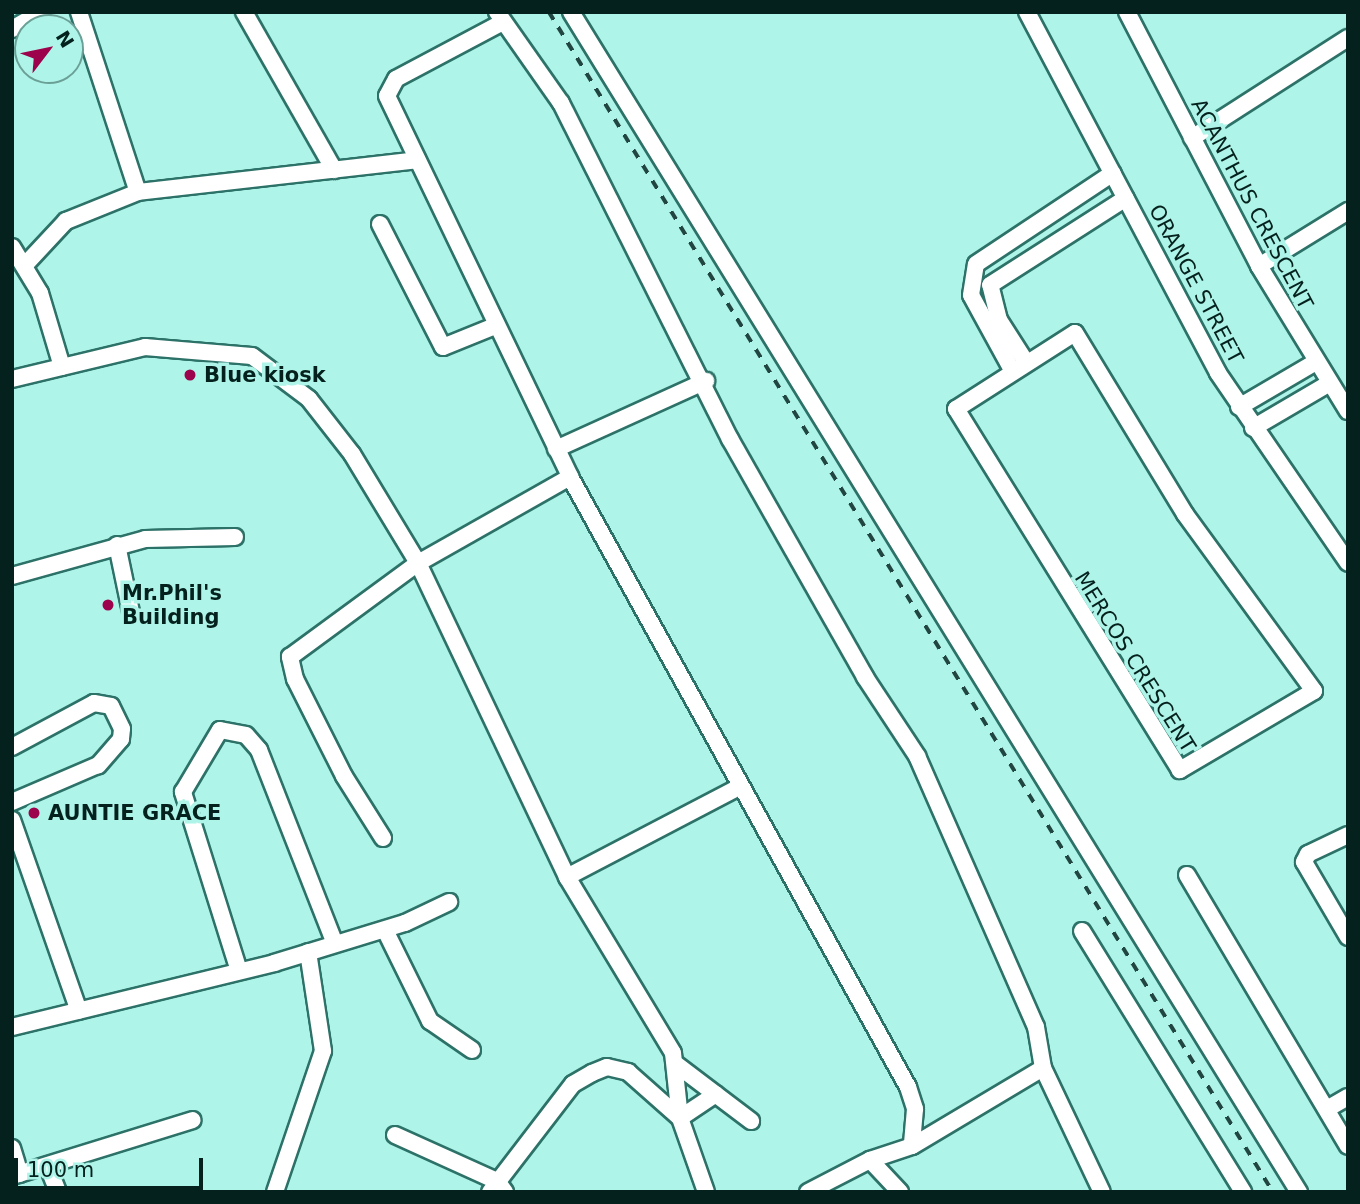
<!DOCTYPE html>
<style>
body{margin:0}
#map{position:relative;width:1360px;height:1204px;overflow:hidden;background:#aff4e8;font-family:"DejaVu Sans",sans-serif}
div>[style]{position:absolute}
[style*='--x']{left:calc(var(--x)*1px);top:calc(var(--y)*1px);width:calc(var(--w)*1px);rotate:calc(var(--a)*1deg)}
.roads{filter:drop-shadow(2px 0 #2d7268) drop-shadow(-2px 0 #2d7268) drop-shadow(0 2px #2d7268) drop-shadow(0 -2px #2d7268)}
.minor>*{height:16px;margin:-8px;padding:0 8px;transform-origin:8px;border-radius:8px;background:#fff}
.rail>*{height:3.5px;margin-top:-1.75px;transform-origin:0;background:repeating-linear-gradient(90deg,#214540 0 9px,transparent 0 18px)}
.dots>*{width:19px;height:19px;translate:-50% -50%;box-sizing:border-box;border:4px solid #aff4e8;border-radius:50%}
span{translate:-50% -50%;white-space:nowrap;text-align:center;line-height:1.15;-webkit-text-stroke:7px #aff4e8;paint-order:stroke}
.street-label{font-size:21px;color:#04211d}
.poi-label{font-size:21px;color:#04211d;font-weight:700}
.left{translate:0 -50%;text-align:left}
.frame{position:absolute;inset:0;border:14px solid #04211d;pointer-events:none}
.north{position:absolute;left:14px;top:14px;width:70px;height:70px;box-sizing:border-box;background:#aff4e8;border:2px solid #6ba097;border-radius:50%;rotate:58deg;font-size:19px;font-weight:700;line-height:28px;text-align:center;color:#04211d}
.north::after{content:'';display:block;margin:auto;width:24px;height:32px;background:#9d034c;clip-path:polygon(50% 0,100% 100%,50% 72%,0 100%)}
.scale{position:absolute;left:14px;top:1158px;width:189px;height:32px;box-sizing:border-box;border:4px solid #04211d;border-top:0;padding-left:9px;font-size:21px;line-height:24px;white-space:nowrap;color:#04211d;-webkit-text-stroke:5px #aff4e8;paint-order:stroke}
</style>
<div id="map">
<div class="roads">
<div class="minor">
<div style="--x:79;--y:12;--w:189;--a:71.9"></div>
<div style="--x:244;--y:12;--w:182;--a:60.3"></div>
<div style="--x:497;--y:12;--w:111;--a:54.9"></div>
<div style="--x:561;--y:103;--w:376;--a:63.3"></div>
<div style="--x:730;--y:439;--w:274;--a:60.4"></div>
<div style="--x:865;--y:677;--w:95;--a:56.6"></div>
<div style="--x:917;--y:756;--w:296;--a:66.3"></div>
<div style="--x:1036;--y:1027;--w:42;--a:80.3"></div>
<div style="--x:1043;--y:1068;--w:152;--a:149.2"></div>
<div style="--x:912;--y:1146;--w:44;--a:161.6"></div>
<div style="--x:870;--y:1160;--w:44;--a:46.8"></div>
<div style="--x:571;--y:12;--w:1387;--a:58.33"></div>
<div style="--x:1027;--y:12;--w:408;--a:62.1"></div>
<div style="--x:1218;--y:373;--w:230;--a:55.6"></div>
<div style="--x:1127;--y:12;--w:286;--a:62.5"></div>
<div style="--x:1259;--y:266;--w:170;--a:58.5"></div>
<div style="--x:503;--y:22;--w:121;--a:152"></div>
<div style="--x:396;--y:79;--w:19;--a:118"></div>
<div style="--x:387;--y:96;--w:423;--a:64.3"></div>
<div style="--x:570;--y:477;--w:697;--a:61.01"></div>
<div style="--x:908;--y:1087;--w:23;--a:72"></div>
<div style="--x:915;--y:1109;--w:37;--a:95"></div>
<div style="--x:12;--y:29;--w:34;--a:-30"></div>
<div style="--x:1192;--y:138;--w:185;--a:-32.7"></div>
<div style="--x:380;--y:224;--w:138;--a:62.9"></div>
<div style="--x:443;--y:347;--w:56;--a:-22"></div>
<div style="--x:12;--y:247;--w:54;--a:58.7"></div>
<div style="--x:40;--y:293;--w:77;--a:73.4"></div>
<div style="--x:24;--y:266;--w:62;--a:-47"></div>
<div style="--x:66;--y:221;--w:78;--a:-21.9"></div>
<div style="--x:138;--y:192;--w:281;--a:-6.5"></div>
<div style="--x:1259;--y:266;--w:105;--a:-31.7"></div>
<div style="--x:1075;--y:333;--w:212;--a:58.7"></div>
<div style="--x:1185;--y:514;--w:219;--a:53.9"></div>
<div style="--x:1314;--y:691;--w:156;--a:149.5"></div>
<div style="--x:1180;--y:770;--w:425;--a:-121.8"></div>
<div style="--x:956;--y:409;--w:141;--a:-32.6"></div>
<div style="--x:1026;--y:362;--w:50;--a:-122.7"></div>
<div style="--x:999;--y:320;--w:36;--a:-104"></div>
<div style="--x:990;--y:285;--w:161;--a:-32.6"></div>
<div style="--x:1012;--y:370;--w:85;--a:-118.7"></div>
<div style="--x:971;--y:295;--w:31;--a:-81"></div>
<div style="--x:976;--y:264;--w:164;--a:-33.6"></div>
<div style="--x:12;--y:379;--w:137;--a:-13.5"></div>
<div style="--x:145;--y:347;--w:107;--a:4.8"></div>
<div style="--x:252;--y:356;--w:71;--a:37"></div>
<div style="--x:309;--y:399;--w:70;--a:52"></div>
<div style="--x:352;--y:454;--w:127;--a:58.8"></div>
<div style="--x:418;--y:563;--w:348;--a:64.6"></div>
<div style="--x:567;--y:877;--w:205;--a:58.9"></div>
<div style="--x:673;--y:1053;--w:65;--a:83.9"></div>
<div style="--x:680;--y:1118;--w:78;--a:70.6"></div>
<div style="--x:1239;--y:407;--w:87;--a:-30.4"></div>
<div style="--x:1253;--y:428;--w:87;--a:-30.4"></div>
<div style="--x:556;--y:449;--w:165;--a:-24.4"></div>
<div style="--x:117;--y:545;--w:68;--a:78.2"></div>
<div style="--x:12;--y:576;--w:138;--a:-15.5"></div>
<div style="--x:145;--y:539;--w:90;--a:-1.3"></div>
<div style="--x:12;--y:747;--w:93;--a:-28.2"></div>
<div style="--x:94;--y:703;--w:17;--a:10"></div>
<div style="--x:111;--y:706;--w:25;--a:64"></div>
<div style="--x:122;--y:729;--w:10;--a:96"></div>
<div style="--x:121;--y:739;--w:35;--a:131"></div>
<div style="--x:98;--y:765;--w:94;--a:156.7"></div>
<div style="--x:12;--y:820;--w:202;--a:70.7"></div>
<div style="--x:1348;--y:835;--w:44;--a:154.6"></div>
<div style="--x:1308;--y:854;--w:9;--a:117"></div>
<div style="--x:1304;--y:862;--w:87;--a:59.6"></div>
<div style="--x:383;--y:838;--w:73;--a:-122.2"></div>
<div style="--x:344;--y:776;--w:109;--a:-116.8"></div>
<div style="--x:295;--y:679;--w:23;--a:-103"></div>
<div style="--x:290;--y:657;--w:159;--a:-36.3"></div>
<div style="--x:418;--y:563;--w:175;--a:-29.5"></div>
<div style="--x:1187;--y:875;--w:315;--a:59.3"></div>
<div style="--x:567;--y:877;--w:196;--a:-27.6"></div>
<div style="--x:385;--y:930;--w:102;--a:63.7"></div>
<div style="--x:430;--y:1021;--w:51;--a:34.6"></div>
<div style="--x:1082;--y:931;--w:307;--a:58.3"></div>
<div style="--x:239;--y:971;--w:188;--a:-107.4"></div>
<div style="--x:183;--y:792;--w:72;--a:-59.2"></div>
<div style="--x:220;--y:730;--w:26;--a:11"></div>
<div style="--x:246;--y:735;--w:20;--a:49"></div>
<div style="--x:259;--y:750;--w:208;--a:68.6"></div>
<div style="--x:12;--y:1027;--w:270;--a:-13.7"></div>
<div style="--x:274;--y:963;--w:137;--a:-17"></div>
<div style="--x:405;--y:923;--w:49;--a:-25.5"></div>
<div style="--x:677;--y:1065;--w:93;--a:37.1"></div>
<div style="--x:1043;--y:1068;--w:137;--a:64.6"></div>
<div style="--x:1327;--y:1109;--w:24;--a:-30"></div>
<div style="--x:395;--y:1135;--w:112;--a:24.3"></div>
<div style="--x:497;--y:1181;--w:14;--a:54"></div>
<div style="--x:12;--y:1148;--w:27;--a:73"></div>
<div style="--x:48;--y:1167;--w:27;--a:68"></div>
<div style="--x:12;--y:1176;--w:189;--a:-17.2"></div>
<div style="--x:275;--y:1192;--w:149;--a:-71.2"></div>
<div style="--x:323;--y:1051;--w:100;--a:-98.6"></div>
<div style="--x:490;--y:1192;--w:136;--a:-52.5"></div>
<div style="--x:573;--y:1084;--w:22;--a:-30"></div>
<div style="--x:592;--y:1073;--w:16;--a:-22"></div>
<div style="--x:607;--y:1067;--w:22;--a:13"></div>
<div style="--x:628;--y:1072;--w:69;--a:41.5"></div>
<div style="--x:680;--y:1118;--w:43;--a:-33.7"></div>
<div style="--x:808;--y:1192;--w:70;--a:-27.3"></div>
</div>
</div>
<div class="rail">
<div style="--x:549;--y:12;--w:1384;--a:58.47"></div>
</div>
<div class="dots">
<div style="left:190px;top:375px;background:#9d034c"></div>
<div style="left:108px;top:605px;background:#9d034c"></div>
<div style="left:34px;top:813px;background:#9d034c"></div>
</div>
<div class="street-label">
<span style="left:1252px;top:204px;rotate:62deg">ACANTHUS CRESCENT</span>
<span style="left:1196px;top:284px;rotate:62deg">ORANGE STREET</span>
<span style="left:1135px;top:662px;rotate:58deg">MERCOS CRESCENT</span>
</div>
<div class="poi-label">
<span class="left" style="left:204px;top:375px">Blue kiosk</span>
<span class="left" style="left:122px;top:605px">Mr.Phil's<br>Building</span>
<span class="left" style="left:48px;top:813px">AUNTIE GRACE</span>
</div>
<div class="frame"></div>
<div class="north">N</div>
<div class="scale">100 m</div>
</div>
